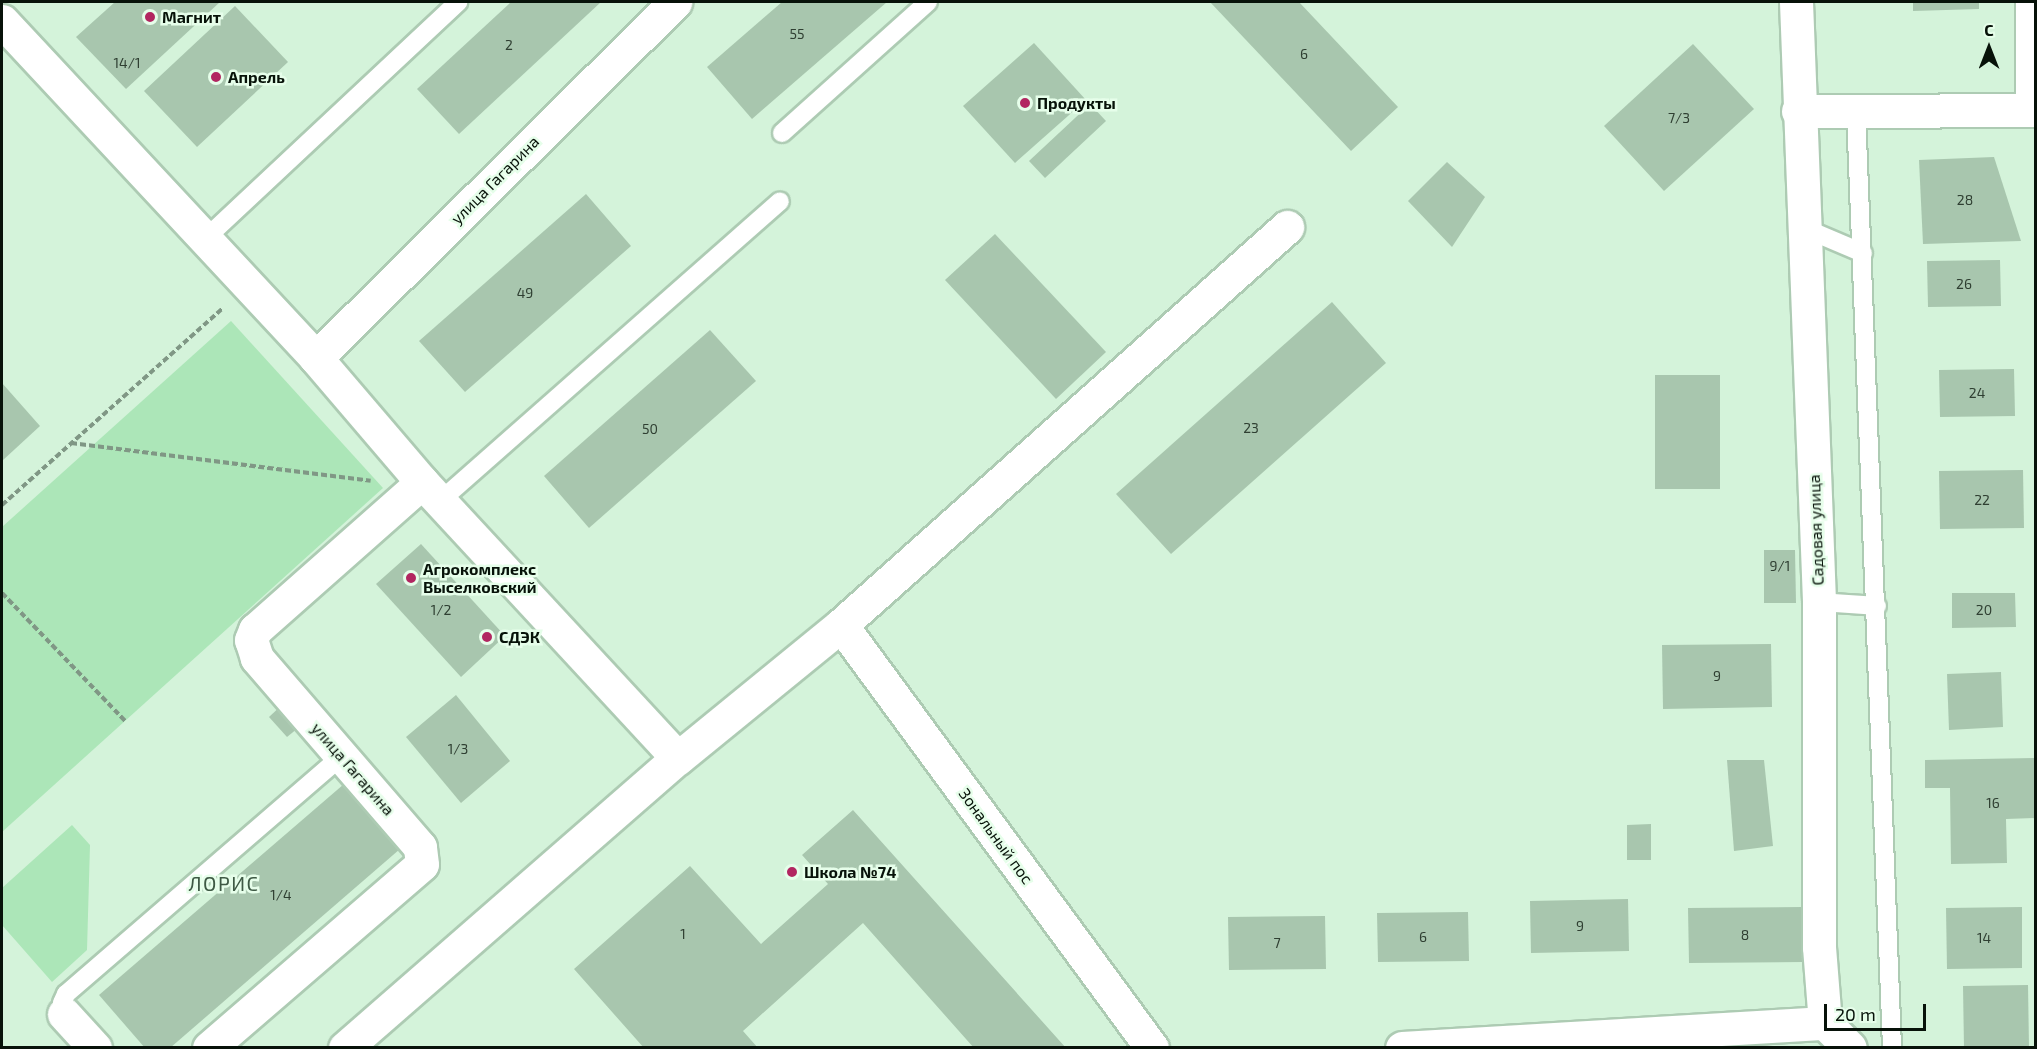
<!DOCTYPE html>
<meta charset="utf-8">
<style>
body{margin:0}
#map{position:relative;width:2037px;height:1049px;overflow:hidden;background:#d4f3da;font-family:"Exo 2",sans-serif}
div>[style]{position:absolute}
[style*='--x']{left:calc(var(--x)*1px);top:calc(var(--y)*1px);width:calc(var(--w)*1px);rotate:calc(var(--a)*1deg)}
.green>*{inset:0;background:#ace6b8}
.building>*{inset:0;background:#a8c6ae}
.path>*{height:4px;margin-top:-2px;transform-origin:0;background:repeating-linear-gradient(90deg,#809785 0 6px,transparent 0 9px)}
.roads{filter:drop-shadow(2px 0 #adcbb3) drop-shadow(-2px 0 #adcbb3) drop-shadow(0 2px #adcbb3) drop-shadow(0 -2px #adcbb3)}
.lane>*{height:18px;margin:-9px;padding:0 9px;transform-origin:9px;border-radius:9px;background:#fff}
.street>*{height:33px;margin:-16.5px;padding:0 16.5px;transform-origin:16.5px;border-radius:16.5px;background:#fff}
.dots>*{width:16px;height:16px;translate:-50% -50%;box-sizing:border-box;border:3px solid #e6feea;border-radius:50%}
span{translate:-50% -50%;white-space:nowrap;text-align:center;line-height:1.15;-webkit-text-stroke:5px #e6feea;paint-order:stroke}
.number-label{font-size:14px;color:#2f3f32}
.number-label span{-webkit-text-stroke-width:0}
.poi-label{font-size:16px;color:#071209;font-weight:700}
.left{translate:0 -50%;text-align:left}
.street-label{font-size:16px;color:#071209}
.quarter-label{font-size:20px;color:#3e5944;letter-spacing:1.5px}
.frame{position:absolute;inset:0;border:3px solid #071209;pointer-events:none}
.north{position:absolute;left:1959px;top:18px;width:60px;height:60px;-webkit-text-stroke:4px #e6feea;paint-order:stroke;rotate:0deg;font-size:16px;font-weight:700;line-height:24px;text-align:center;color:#071209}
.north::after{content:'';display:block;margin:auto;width:21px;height:27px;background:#071209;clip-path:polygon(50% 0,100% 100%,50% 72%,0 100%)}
.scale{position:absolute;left:1824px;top:1004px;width:102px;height:27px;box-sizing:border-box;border:3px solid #071209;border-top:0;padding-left:8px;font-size:18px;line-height:21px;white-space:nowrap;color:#071209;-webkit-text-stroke:4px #e6feea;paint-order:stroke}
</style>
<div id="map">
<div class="green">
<div style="clip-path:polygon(231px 321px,383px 488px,2px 832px,2px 527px)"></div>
<div style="clip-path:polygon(72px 825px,90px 845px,87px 950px,52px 982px,2px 925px,2px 888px)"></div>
</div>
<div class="building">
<div style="clip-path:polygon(115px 2px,220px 2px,126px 89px,76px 37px)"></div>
<div style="clip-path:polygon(511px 2px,601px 2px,459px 134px,417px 89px)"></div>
<div style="clip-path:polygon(782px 2px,887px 2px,752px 119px,707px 67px)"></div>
<div style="clip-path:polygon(1210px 2px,1299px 2px,1398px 107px,1351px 151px)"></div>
<div style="clip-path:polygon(1913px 2px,1979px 2px,1979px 9px,1913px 11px)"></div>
<div style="clip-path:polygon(235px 6px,288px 62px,197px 147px,144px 91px)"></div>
<div style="clip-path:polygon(1034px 43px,1086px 100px,1015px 163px,963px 106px)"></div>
<div style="clip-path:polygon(1693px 44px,1754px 109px,1664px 191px,1604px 126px)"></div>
<div style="clip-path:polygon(1090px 104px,1106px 121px,1045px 178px,1029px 161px)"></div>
<div style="clip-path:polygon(1994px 157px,2021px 241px,1923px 244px,1919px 160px)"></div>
<div style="clip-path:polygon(1447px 162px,1485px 197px,1452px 247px,1408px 201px)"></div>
<div style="clip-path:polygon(586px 194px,631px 246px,465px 392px,419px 341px)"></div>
<div style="clip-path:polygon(995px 234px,1106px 352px,1056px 399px,945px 280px)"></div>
<div style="clip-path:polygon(2000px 260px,2001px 306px,1928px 307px,1927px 261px)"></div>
<div style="clip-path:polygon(1332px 302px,1386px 363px,1171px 554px,1116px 494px)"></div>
<div style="clip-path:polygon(710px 330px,756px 381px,589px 528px,544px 476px)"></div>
<div style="clip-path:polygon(2014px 369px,2015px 416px,1940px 417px,1939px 370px)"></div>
<div style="clip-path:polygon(1655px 375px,1720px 375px,1720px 489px,1655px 489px)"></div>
<div style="clip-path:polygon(2px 383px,40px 426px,2px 461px)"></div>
<div style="clip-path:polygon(2023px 470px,2024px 528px,1940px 529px,1939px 471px)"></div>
<div style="clip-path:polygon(421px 544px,505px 636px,461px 677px,376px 584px)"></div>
<div style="clip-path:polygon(1764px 550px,1795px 550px,1796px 603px,1764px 603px)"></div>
<div style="clip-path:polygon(1952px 593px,2015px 593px,2016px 627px,1952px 628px)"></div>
<div style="clip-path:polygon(1771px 644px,1772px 707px,1663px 709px,1662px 645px)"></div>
<div style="clip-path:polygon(2001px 672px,2003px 727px,1949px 730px,1947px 674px)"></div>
<div style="clip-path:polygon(456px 695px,510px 761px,461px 803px,406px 737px)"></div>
<div style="clip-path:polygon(284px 703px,303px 724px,287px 737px,269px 717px)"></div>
<div style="clip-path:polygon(2036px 758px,2036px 818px,2006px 819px,2007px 863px,1951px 864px,1950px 788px,1925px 788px,1925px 760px)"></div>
<div style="clip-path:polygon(1727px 760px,1764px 760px,1773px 846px,1734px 851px)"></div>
<div style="clip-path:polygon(344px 784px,400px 849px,170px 1048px,145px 1048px,99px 995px)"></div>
<div style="clip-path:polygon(853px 810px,1066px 1048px,974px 1048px,863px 923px,743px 1031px,758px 1048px,644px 1048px,574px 969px,690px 866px,761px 944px,828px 884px,802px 855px)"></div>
<div style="clip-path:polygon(1651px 824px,1651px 860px,1627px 860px,1627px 825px)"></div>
<div style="clip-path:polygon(1628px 899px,1629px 951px,1531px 953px,1530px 901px)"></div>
<div style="clip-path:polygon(1802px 907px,1803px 962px,1689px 963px,1688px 908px)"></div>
<div style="clip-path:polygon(2022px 907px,2022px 968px,1947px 969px,1946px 908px)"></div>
<div style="clip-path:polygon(1468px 912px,1469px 961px,1378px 962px,1377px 913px)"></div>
<div style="clip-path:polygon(1325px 916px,1326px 969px,1229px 970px,1228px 917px)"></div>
<div style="clip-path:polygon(2028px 985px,2029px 1048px,1964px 1048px,1963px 986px)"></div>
</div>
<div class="path">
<div style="--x:71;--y:443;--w:302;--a:7.2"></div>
<div style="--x:2;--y:505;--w:296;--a:-41.7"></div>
<div style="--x:2;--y:593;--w:178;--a:46.1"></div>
</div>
<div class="roads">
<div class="lane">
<div style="--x:2025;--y:2;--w:108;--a:90"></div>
<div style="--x:1856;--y:111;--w:938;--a:87.8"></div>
<div style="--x:782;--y:133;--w:196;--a:-41.9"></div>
<div style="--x:1804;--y:228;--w:64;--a:23"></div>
<div style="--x:205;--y:239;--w:347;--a:-43.1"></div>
<div style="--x:440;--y:501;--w:453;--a:-41.4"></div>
<div style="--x:1819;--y:602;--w:58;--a:3.9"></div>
<div style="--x:64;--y:1014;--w:11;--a:-100"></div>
<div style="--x:62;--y:1003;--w:10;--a:-66"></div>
<div style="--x:66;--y:994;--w:364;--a:-40.8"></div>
</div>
<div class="street">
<div style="--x:1796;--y:2;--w:600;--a:87.8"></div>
<div style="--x:1819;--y:602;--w:345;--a:90"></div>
<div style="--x:1819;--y:947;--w:76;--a:85.5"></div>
<div style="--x:1825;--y:1023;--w:35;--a:45"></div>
<div style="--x:2;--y:21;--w:461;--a:47"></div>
<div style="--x:316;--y:358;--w:163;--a:49.5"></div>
<div style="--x:422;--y:482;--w:376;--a:47.2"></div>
<div style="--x:1798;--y:111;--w:238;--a:-0.2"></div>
<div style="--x:316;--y:358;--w:506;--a:-44.76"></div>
<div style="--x:841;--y:625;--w:525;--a:53.68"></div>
<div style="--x:64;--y:1014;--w:46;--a:47.6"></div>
<div style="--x:209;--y:1048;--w:281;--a:-40.8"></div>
<div style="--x:422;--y:864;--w:17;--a:-97"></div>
<div style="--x:420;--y:847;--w:250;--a:-130.8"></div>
<div style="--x:257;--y:658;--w:19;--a:-108"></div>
<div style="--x:251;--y:640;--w:11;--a:-68"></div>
<div style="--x:255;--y:630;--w:223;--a:-41.5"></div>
<div style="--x:345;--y:1048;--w:442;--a:-41.1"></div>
<div style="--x:678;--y:758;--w:210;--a:-39.2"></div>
<div style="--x:841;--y:625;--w:598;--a:-41.74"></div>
<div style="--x:1402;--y:1048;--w:424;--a:-3.4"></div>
</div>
</div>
<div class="dots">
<div style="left:150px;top:17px;background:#b22661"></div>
<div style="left:216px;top:77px;background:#b22661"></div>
<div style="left:1025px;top:103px;background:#b22661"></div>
<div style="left:411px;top:578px;background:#b22661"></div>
<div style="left:487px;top:637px;background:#b22661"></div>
<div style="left:792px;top:872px;background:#b22661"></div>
</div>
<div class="number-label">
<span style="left:797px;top:34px">55</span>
<span style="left:509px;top:45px">2</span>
<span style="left:1304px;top:54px">6</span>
<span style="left:127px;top:63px">14/1</span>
<span style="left:1679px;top:118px">7/3</span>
<span style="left:1965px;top:200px">28</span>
<span style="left:1964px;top:284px">26</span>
<span style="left:525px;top:293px">49</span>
<span style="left:1977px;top:393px">24</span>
<span style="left:1251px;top:428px">23</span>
<span style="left:650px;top:429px">50</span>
<span style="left:1982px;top:500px">22</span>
<span style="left:1780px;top:566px">9/1</span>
<span style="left:441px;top:610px">1/2</span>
<span style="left:1984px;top:610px">20</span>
<span style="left:1717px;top:676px">9</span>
<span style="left:458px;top:749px">1/3</span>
<span style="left:1993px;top:803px">16</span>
<span style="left:281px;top:895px">1/4</span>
<span style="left:1580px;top:926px">9</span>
<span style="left:683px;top:934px">1</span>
<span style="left:1745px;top:935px">8</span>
<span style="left:1423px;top:937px">6</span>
<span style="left:1984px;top:938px">14</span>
<span style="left:1277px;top:943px">7</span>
</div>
<div class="poi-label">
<span class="left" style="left:162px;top:17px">Магнит</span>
<span class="left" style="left:228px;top:77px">Апрель</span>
<span class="left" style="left:1037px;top:103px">Продукты</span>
<span class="left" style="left:423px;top:578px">Агрокомплекс<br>Выселковский</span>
<span class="left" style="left:499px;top:637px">СДЭК</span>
<span class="left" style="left:804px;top:872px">Школа №74</span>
</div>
<div class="street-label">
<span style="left:495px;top:180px;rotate:-45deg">улица Гагарина</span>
<span style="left:1816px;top:530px;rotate:-92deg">Садовая улица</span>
<span style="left:353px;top:769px;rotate:49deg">улица Гагарина</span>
<span style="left:996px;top:836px;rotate:54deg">Зональный пос</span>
</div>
<div class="quarter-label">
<span style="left:224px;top:883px">ЛОРИС</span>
</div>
<div class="frame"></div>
<div class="north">С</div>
<div class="scale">20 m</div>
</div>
